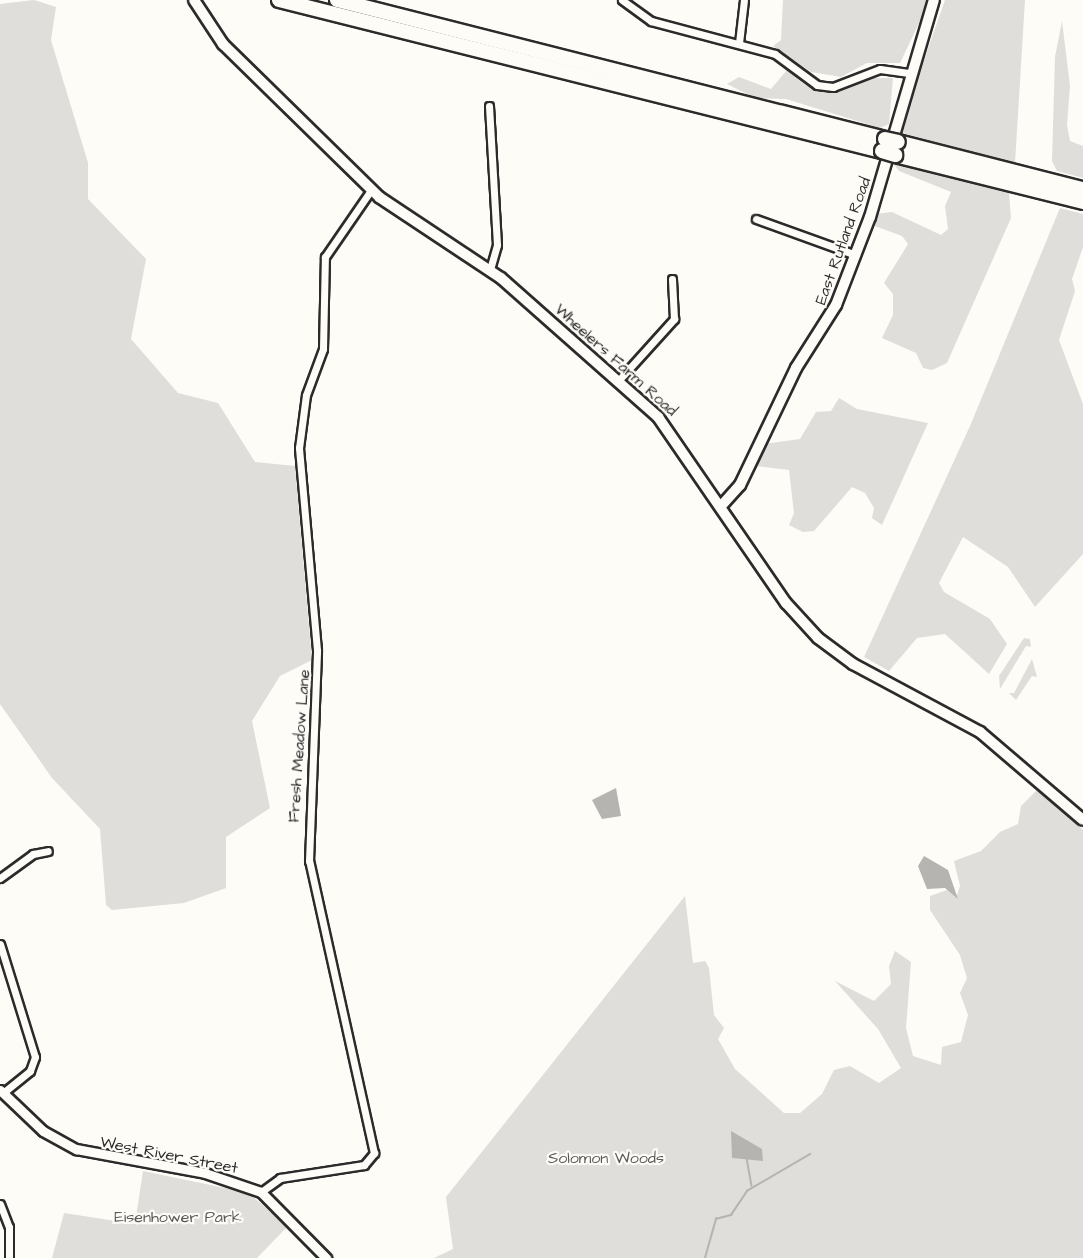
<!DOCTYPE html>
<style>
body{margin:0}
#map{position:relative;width:1083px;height:1258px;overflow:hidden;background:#fdfcf7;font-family:"Architects Daughter",sans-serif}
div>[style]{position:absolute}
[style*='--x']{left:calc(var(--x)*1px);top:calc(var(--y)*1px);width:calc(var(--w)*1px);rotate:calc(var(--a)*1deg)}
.green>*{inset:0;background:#dfdeda}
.water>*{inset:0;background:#b5b4b1}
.stream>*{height:1.5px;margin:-0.75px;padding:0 0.75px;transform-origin:0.75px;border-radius:0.75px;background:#b5b4b1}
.roads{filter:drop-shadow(2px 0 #2b2b2b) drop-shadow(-2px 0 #2b2b2b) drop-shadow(0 2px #2b2b2b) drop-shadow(0 -2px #2b2b2b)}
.minor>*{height:7px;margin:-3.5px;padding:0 3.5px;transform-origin:3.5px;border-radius:3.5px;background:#fdfcf7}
.tertiary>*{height:9px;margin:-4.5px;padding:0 4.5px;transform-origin:4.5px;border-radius:4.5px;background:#fdfcf7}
.secondary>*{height:10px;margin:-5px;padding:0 5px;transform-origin:5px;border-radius:5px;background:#fdfcf7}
.motorway>*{height:14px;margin:-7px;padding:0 7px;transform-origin:7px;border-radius:7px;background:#fdfcf7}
.bridges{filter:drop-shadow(2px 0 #2b2b2b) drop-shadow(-2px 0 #2b2b2b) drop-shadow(0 2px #2b2b2b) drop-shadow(0 -2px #2b2b2b)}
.motorway-bridge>*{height:14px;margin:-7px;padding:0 7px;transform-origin:7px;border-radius:7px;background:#fdfcf7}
span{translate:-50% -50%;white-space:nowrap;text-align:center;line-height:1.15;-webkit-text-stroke:4.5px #fdfcf7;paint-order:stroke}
.street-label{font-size:16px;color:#2b2b2b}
.park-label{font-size:16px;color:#585857}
</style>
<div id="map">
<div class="green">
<div style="clip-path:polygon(34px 0,56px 7px,51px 40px,88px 163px,88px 199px,146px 259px,131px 339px,178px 393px,218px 403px,255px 462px,295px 466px,312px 660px,280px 676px,252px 721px,270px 808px,226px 837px,226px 888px,184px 903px,112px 910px,106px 905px,100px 829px,52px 778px,0 704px,0 4px)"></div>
<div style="clip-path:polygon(783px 0,930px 0,900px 63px,867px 63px,841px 77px,811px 72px,773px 46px,781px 40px)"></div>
<div style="clip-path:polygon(945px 0,1025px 0,1015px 163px,899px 132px)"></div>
<div style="clip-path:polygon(1062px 21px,1070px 86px,1067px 125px,1070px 141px,1083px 146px,1083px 178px,1057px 171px,1052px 161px,1055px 57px)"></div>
<div style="clip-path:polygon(787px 70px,805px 85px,835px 92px,870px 78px,893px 78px,889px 124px,880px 128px,786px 99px,755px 98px,727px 84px,739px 77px,771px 89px)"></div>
<div style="clip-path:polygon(891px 161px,1009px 193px,1011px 218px,947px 363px,932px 370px,923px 368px,916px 353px,882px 338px,893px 315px,893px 294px,884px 283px,908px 244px,902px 236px,872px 225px,875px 214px,892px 212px,941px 235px,948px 229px,945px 206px,951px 192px,899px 171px)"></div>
<div style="clip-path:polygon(1060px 208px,1083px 214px,1083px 247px,1072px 279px,1075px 291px,1059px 340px,1083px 404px,1083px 554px,1035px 607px,1008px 567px,963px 537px,939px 583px,944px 592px,990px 619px,1007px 644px,989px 674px,945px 634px,917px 638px,889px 671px,864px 657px,970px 426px)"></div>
<div style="clip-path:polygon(839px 398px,857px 409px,928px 423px,882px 525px,872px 518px,874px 508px,865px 493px,852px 487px,814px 531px,803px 532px,789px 525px,794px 513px,789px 470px,756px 466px,764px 444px,800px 439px,816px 412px,831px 411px)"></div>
<div style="clip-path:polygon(1030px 639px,1031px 647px,1026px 646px,1000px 689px,999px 676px,1024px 638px)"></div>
<div style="clip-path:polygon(1032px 659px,1037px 677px,1032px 676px,1016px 700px,1009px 693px,1014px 693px)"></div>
<div style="clip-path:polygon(1039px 788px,1083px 830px,1083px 1258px,434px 1258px,453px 1249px,446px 1197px,685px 896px,693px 963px,705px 961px,709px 968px,714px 1015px,724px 1028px,718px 1039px,735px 1069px,784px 1113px,800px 1113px,822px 1094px,834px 1070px,850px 1066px,879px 1083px,901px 1068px,878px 1029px,835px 981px,874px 1001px,891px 984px,889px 966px,895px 951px,911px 962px,906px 1028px,913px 1056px,941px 1065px,942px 1047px,961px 1042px,968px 1015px,960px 993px,967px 978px,960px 955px,930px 910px,930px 896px,947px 890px,957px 895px,960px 886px,954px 861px,981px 851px,1000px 832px,1018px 824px,1021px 806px)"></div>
<div style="clip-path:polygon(143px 1171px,249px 1193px,287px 1227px,257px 1258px,52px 1258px,64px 1213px,135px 1224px)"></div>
</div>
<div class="water">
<div style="clip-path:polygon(616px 788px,621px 816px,602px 819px,592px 800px)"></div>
<div style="clip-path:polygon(924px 856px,948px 870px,958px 899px,945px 888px,927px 889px,918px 866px)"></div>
<div style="clip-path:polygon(731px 1131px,762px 1149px,763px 1161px,732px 1158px)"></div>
</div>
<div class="stream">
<div style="--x:747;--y:1158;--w:28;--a:80"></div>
<div style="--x:705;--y:1258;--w:41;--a:-74.2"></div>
<div style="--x:716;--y:1219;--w:16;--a:-15"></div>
<div style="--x:731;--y:1215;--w:29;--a:-56"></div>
<div style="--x:747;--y:1191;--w:73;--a:-30.4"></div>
</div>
<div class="roads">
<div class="minor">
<div style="--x:622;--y:0;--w:36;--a:36"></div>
<div style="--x:651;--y:21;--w:128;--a:14.9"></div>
<div style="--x:775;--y:54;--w:52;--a:36.4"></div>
<div style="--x:817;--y:85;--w:16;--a:7"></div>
<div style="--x:833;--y:87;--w:50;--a:-21"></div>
<div style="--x:880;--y:69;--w:29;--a:8"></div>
<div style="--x:739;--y:43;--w:43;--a:-83.4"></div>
<div style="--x:489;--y:106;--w:139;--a:86.7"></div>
<div style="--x:497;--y:245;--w:25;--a:106"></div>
<div style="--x:756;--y:219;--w:106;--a:19.8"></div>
<div style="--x:618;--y:381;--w:84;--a:-47.9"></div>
<div style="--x:674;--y:319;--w:40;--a:-92.9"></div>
<div style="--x:0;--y:878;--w:41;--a:-36"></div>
<div style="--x:33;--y:854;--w:15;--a:-11"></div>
<div style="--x:0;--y:944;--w:118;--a:72.8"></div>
<div style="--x:35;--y:1057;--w:15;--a:110"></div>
<div style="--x:30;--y:1071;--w:35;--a:141"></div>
<div style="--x:261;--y:1192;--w:24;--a:-36"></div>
<div style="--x:280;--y:1178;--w:85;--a:-8.8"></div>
<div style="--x:364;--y:1165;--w:16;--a:-50"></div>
<div style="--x:374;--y:1153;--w:299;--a:-102.5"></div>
<div style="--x:309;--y:861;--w:211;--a:-87.8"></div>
<div style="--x:317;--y:650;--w:203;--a:-95.1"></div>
<div style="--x:299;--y:448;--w:53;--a:-82.5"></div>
<div style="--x:306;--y:395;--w:49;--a:-69.7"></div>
<div style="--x:323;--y:349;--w:92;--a:-88.8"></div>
<div style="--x:325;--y:257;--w:81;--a:-55.5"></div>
<div style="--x:0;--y:1204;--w:25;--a:69"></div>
<div style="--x:9;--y:1227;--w:31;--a:90"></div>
</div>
<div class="tertiary">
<div style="--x:0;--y:1090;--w:59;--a:43.6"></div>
<div style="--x:43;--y:1131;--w:38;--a:29"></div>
<div style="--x:76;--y:1149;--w:131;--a:10.5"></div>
<div style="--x:205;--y:1173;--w:59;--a:18.7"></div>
<div style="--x:261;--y:1192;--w:93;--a:45.4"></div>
</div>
<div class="secondary">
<div style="--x:194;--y:0;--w:53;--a:56.6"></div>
<div style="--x:223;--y:44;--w:219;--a:44.4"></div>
<div style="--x:379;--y:197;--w:146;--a:33.6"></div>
<div style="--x:501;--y:278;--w:210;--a:41.5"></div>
<div style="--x:658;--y:417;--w:226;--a:55.5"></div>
<div style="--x:786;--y:603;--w:47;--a:47.6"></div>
<div style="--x:818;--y:638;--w:44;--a:36.6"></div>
<div style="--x:853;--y:664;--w:144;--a:28.2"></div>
<div style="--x:980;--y:732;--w:135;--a:40.5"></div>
<div style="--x:722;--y:505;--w:27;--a:-48"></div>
<div style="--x:740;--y:485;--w:130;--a:-64.4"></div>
<div style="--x:796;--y:368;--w:75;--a:-57.6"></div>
<div style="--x:836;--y:305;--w:94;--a:-68.9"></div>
<div style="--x:870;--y:217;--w:226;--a:-73.6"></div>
</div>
<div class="motorway">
<div style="--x:279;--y:0;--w:622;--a:14.06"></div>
<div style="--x:337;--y:0;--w:565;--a:14.23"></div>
<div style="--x:898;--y:142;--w:191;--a:14.3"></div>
<div style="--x:895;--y:155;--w:194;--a:14"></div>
</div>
</div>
<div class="bridges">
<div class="motorway-bridge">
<div style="--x:885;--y:139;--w:13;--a:13"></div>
<div style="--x:882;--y:151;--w:14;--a:17"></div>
</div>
</div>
<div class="street-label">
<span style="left:843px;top:241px;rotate:-70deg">East Rutland Road</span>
<span style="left:616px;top:360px;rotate:42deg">Wheelers Farm Road</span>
<span style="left:299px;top:746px;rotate:-86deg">Fresh Meadow Lane</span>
<span style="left:169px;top:1155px;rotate:11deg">West River Street</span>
</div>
<div class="park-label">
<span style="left:606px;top:1158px">Solomon Woods</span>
<span style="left:178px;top:1217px">Eisenhower Park</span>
</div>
</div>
